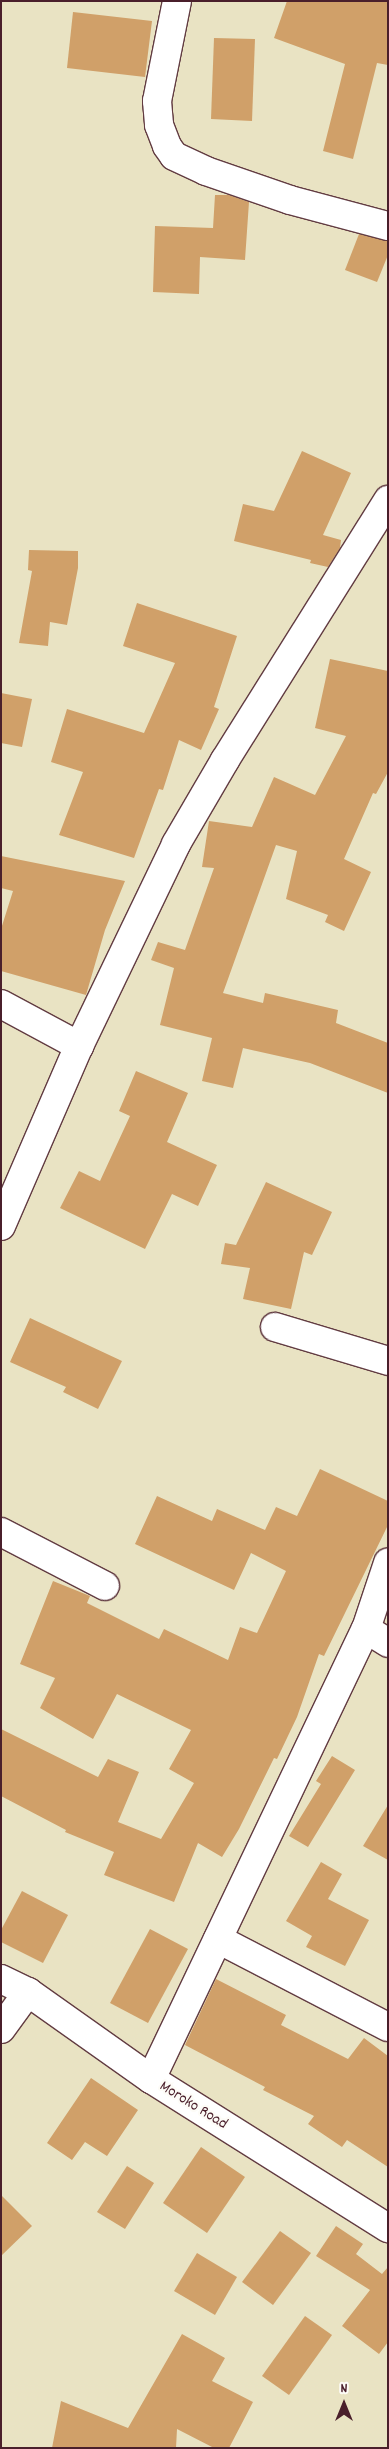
<!DOCTYPE html>
<style>
body{margin:0}
#map{position:relative;width:389px;height:2449px;overflow:hidden;background:#e9e3c3;font-family:Dekko,sans-serif}
div>[style]{position:absolute}
[style*='--x']{left:calc(var(--x)*1px);top:calc(var(--y)*1px);width:calc(var(--w)*1px);rotate:calc(var(--a)*1deg)}
.building>*{inset:0;background:#d0a069}
.roads{filter:drop-shadow(1px 0 #623c42) drop-shadow(-1px 0 #623c42) drop-shadow(0 1px #623c42) drop-shadow(0 -1px #623c42)}
.minor>*{height:28px;margin:-14px;padding:0 14px;transform-origin:14px;border-radius:14px;background:#fff}
span{translate:-50% -50%;white-space:nowrap;text-align:center;line-height:1.15;-webkit-text-stroke:4.5px #fdfcf7;paint-order:stroke}
.street-label{font-size:16px;color:#4a1f2b}
.frame{position:absolute;inset:0;border:2px solid #4a1f2b;pointer-events:none}
.north{position:absolute;left:319px;top:2379px;width:50px;height:50px;-webkit-text-stroke:4px #fdfcf7;paint-order:stroke;rotate:0deg;font-size:14px;font-weight:700;line-height:20px;text-align:center;color:#4a1f2b}
.north::after{content:'';display:block;margin:auto;width:18px;height:22px;background:#4a1f2b;clip-path:polygon(50% 0,100% 100%,50% 72%,0 100%)}
</style>
<div id="map">
<div class="building">
<div style="clip-path:polygon(287px 1px,388px 1px,388px 65px,377px 63px,353px 159px,323px 151px,345px 64px,274px 38px)"></div>
<div style="clip-path:polygon(73px 12px,152px 21px,145px 77px,67px 68px)"></div>
<div style="clip-path:polygon(214px 38px,255px 39px,252px 121px,211px 119px)"></div>
<div style="clip-path:polygon(215px 195px,229px 195px,249px 202px,245px 260px,200px 257px,199px 294px,153px 292px,155px 226px,213px 228px)"></div>
<div style="clip-path:polygon(359px 234px,388px 241px,388px 255px,377px 282px,345px 270px)"></div>
<div style="clip-path:polygon(302px 451px,351px 473px,323px 535px,341px 540px,340px 548px,328px 567px,310px 563px,311px 560px,234px 541px,243px 504px,274px 511px)"></div>
<div style="clip-path:polygon(29px 550px,78px 551px,78px 568px,67px 625px,50px 622px,48px 646px,19px 643px,32px 571px,28px 570px)"></div>
<div style="clip-path:polygon(137px 603px,237px 636px,214px 707px,219px 709px,201px 750px,179px 740px,163px 790px,159px 789px,134px 858px,59px 835px,83px 772px,51px 762px,67px 709px,144px 733px,175px 663px,123px 646px)"></div>
<div style="clip-path:polygon(330px 659px,388px 671px,388px 772px,376px 794px,373px 793px,344px 859px,371px 872px,344px 931px,325px 922px,328px 915px,286px 899px,297px 851px,276px 845px,223px 993px,263px 1003px,265px 993px,338px 1010px,336px 1023px,388px 1043px,388px 1093px,310px 1063px,243px 1048px,233px 1088px,202px 1081px,212px 1038px,160px 1025px,174px 968px,151px 960px,158px 942px,185px 950px,214px 868px,202px 867px,209px 821px,252px 827px,274px 777px,315px 795px,346px 736px,315px 728px)"></div>
<div style="clip-path:polygon(1px 693px,32px 699px,22px 747px,1px 743px)"></div>
<div style="clip-path:polygon(1px 856px,125px 881px,105px 930px,86px 995px,1px 971px,1px 929px,13px 891px,1px 888px)"></div>
<div style="clip-path:polygon(136px 1071px,188px 1093px,167px 1142px,217px 1165px,198px 1206px,172px 1194px,145px 1249px,60px 1208px,79px 1171px,100px 1181px,130px 1116px,119px 1111px)"></div>
<div style="clip-path:polygon(266px 1182px,332px 1212px,312px 1255px,304px 1252px,291px 1309px,243px 1299px,250px 1268px,221px 1264px,225px 1243px,236px 1245px)"></div>
<div style="clip-path:polygon(30px 1318px,122px 1361px,98px 1409px,63px 1392px,66px 1387px,10px 1362px)"></div>
<div style="clip-path:polygon(320px 1469px,388px 1501px,388px 1525px,324px 1656px,319px 1654px,297px 1717px,277px 1759px,274px 1758px,239px 1829px,222px 1857px,198px 1843px,174px 1902px,104px 1875px,114px 1852px,65px 1832px,66px 1830px,1px 1796px,1px 1729px,98px 1777px,108px 1759px,139px 1772px,118px 1822px,161px 1839px,194px 1783px,169px 1769px,191px 1730px,117px 1694px,93px 1739px,40px 1708px,55px 1678px,20px 1664px,53px 1581px,90px 1596px,87px 1603px,159px 1639px,164px 1629px,228px 1660px,240px 1627px,257px 1633px,286px 1571px,251px 1553px,234px 1590px,135px 1544px,157px 1496px,212px 1521px,217px 1509px,265px 1530px,276px 1507px,297px 1516px)"></div>
<div style="clip-path:polygon(332px 1756px,355px 1770px,308px 1847px,289px 1836px,321px 1784px,316px 1781px)"></div>
<div style="clip-path:polygon(388px 1805px,388px 1860px,363px 1846px)"></div>
<div style="clip-path:polygon(321px 1862px,342px 1874px,328px 1899px,369px 1920px,345px 1966px,306px 1947px,312px 1936px,286px 1921px)"></div>
<div style="clip-path:polygon(22px 1891px,68px 1915px,43px 1963px,1px 1942px,1px 1930px)"></div>
<div style="clip-path:polygon(150px 1929px,188px 1949px,148px 2023px,110px 2003px)"></div>
<div style="clip-path:polygon(216px 1979px,286px 2015px,281px 2025px,348px 2059px,364px 2038px,388px 2056px,388px 2167px,347px 2140px,342px 2147px,308px 2124px,314px 2116px,263px 2090px,265px 2087px,185px 2045px)"></div>
<div style="clip-path:polygon(91px 2078px,138px 2110px,107px 2156px,85px 2142px,72px 2160px,47px 2143px)"></div>
<div style="clip-path:polygon(201px 2147px,245px 2177px,207px 2233px,163px 2203px)"></div>
<div style="clip-path:polygon(127px 2166px,154px 2183px,125px 2229px,97px 2212px)"></div>
<div style="clip-path:polygon(1px 2195px,32px 2226px,1px 2256px)"></div>
<div style="clip-path:polygon(336px 2226px,363px 2244px,356px 2254px,382px 2274px,388px 2267px,388px 2342px,379px 2354px,342px 2326px,370px 2290px,316px 2256px)"></div>
<div style="clip-path:polygon(280px 2231px,311px 2253px,273px 2305px,242px 2282px)"></div>
<div style="clip-path:polygon(197px 2253px,237px 2277px,215px 2315px,174px 2291px)"></div>
<div style="clip-path:polygon(305px 2316px,332px 2335px,289px 2395px,262px 2376px)"></div>
<div style="clip-path:polygon(182px 2334px,225px 2358px,212px 2381px,253px 2402px,229px 2448px,214px 2448px,177px 2429px,176px 2448px,52px 2448px,61px 2401px,128px 2428px)"></div>
</div>
<div class="roads">
<div class="minor">
<div style="--x:177;--y:1;--w:102;--a:101.3"></div>
<div style="--x:157;--y:101;--w:24;--a:85"></div>
<div style="--x:159;--y:125;--w:22;--a:69"></div>
<div style="--x:167;--y:146;--w:12;--a:55"></div>
<div style="--x:174;--y:156;--w:35;--a:25"></div>
<div style="--x:206;--y:171;--w:89;--a:19"></div>
<div style="--x:290;--y:200;--w:101;--a:14.9"></div>
<div style="--x:1;--y:1004;--w:89;--a:28.3"></div>
<div style="--x:1;--y:1226;--w:196;--a:-66.6"></div>
<div style="--x:79;--y:1046;--w:224;--a:-64.3"></div>
<div style="--x:176;--y:844;--w:97;--a:-59.7"></div>
<div style="--x:225;--y:760;--w:307;--a:-57.9"></div>
<div style="--x:275;--y:1327;--w:118;--a:16.7"></div>
<div style="--x:1;--y:1532;--w:117;--a:27.4"></div>
<div style="--x:366;--y:1629;--w:26;--a:32"></div>
<div style="--x:218;--y:1939;--w:191;--a:27.4"></div>
<div style="--x:1;--y:1979;--w:30;--a:26"></div>
<div style="--x:28;--y:1992;--w:151;--a:35.3"></div>
<div style="--x:151;--y:2079;--w:280;--a:32.2"></div>
<div style="--x:1;--y:2029;--w:46;--a:-53.9"></div>
<div style="--x:151;--y:2079;--w:499;--a:-64.5"></div>
<div style="--x:366;--y:1629;--w:70;--a:-71.6"></div>
</div>
</div>
<div class="street-label">
<span style="left:193px;top:2106px;rotate:32deg">Moroko Road</span>
</div>
<div class="frame"></div>
<div class="north">N</div>
</div>
